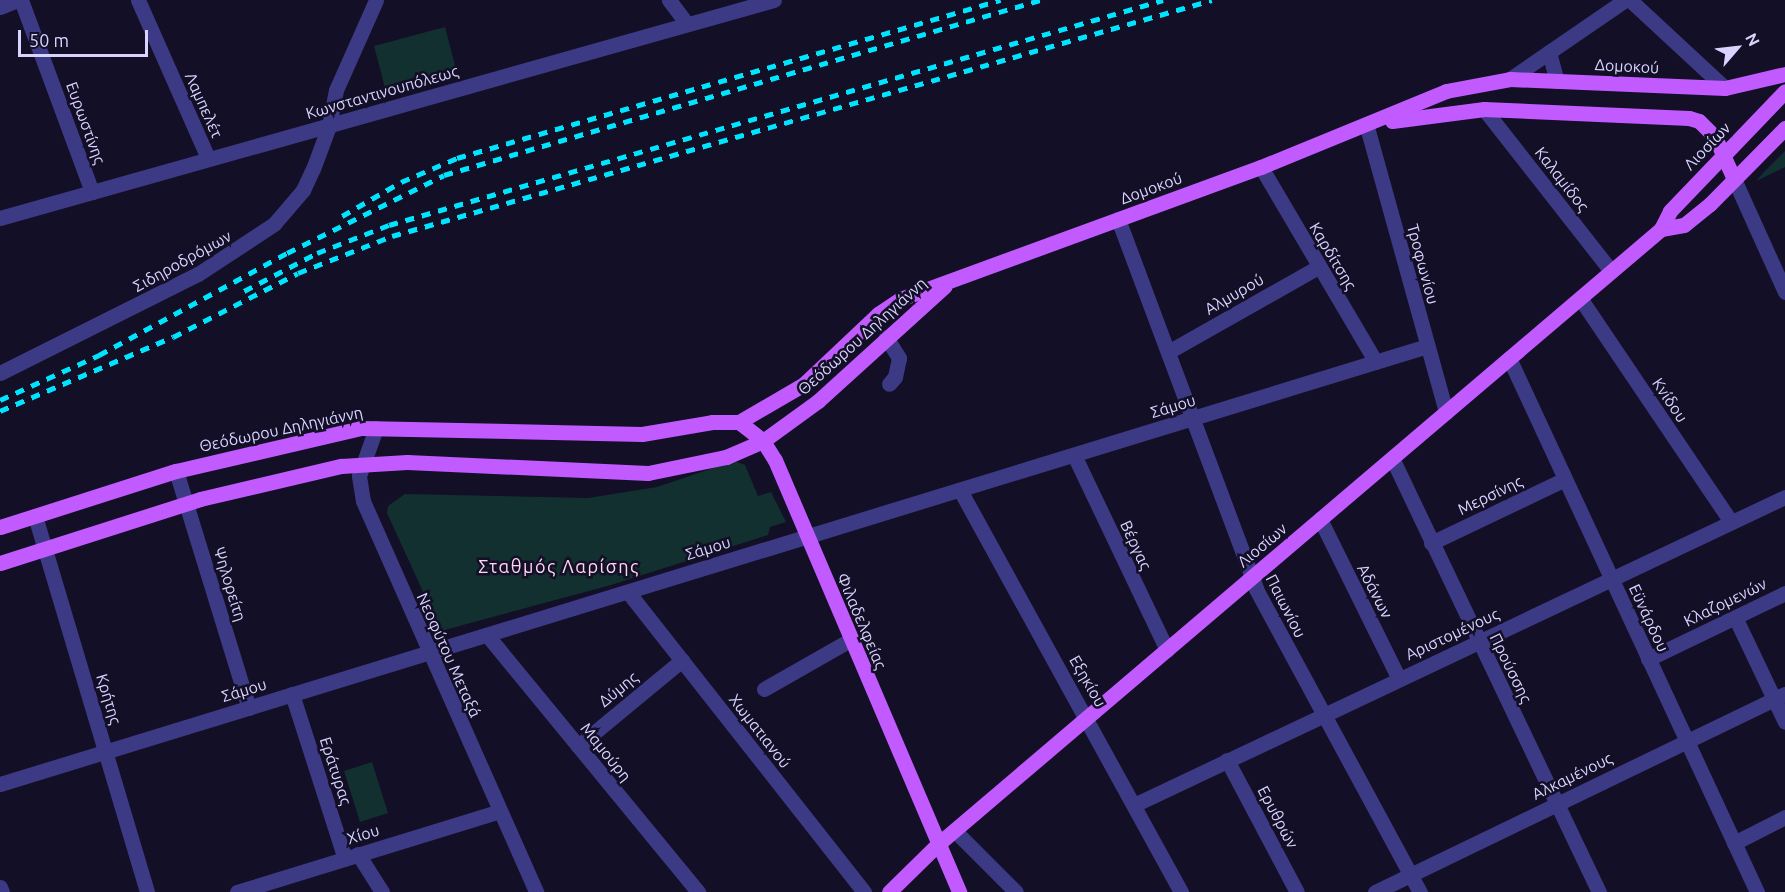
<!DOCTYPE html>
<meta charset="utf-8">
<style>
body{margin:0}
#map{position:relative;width:1785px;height:892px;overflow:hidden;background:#130f26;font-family:Ubuntu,sans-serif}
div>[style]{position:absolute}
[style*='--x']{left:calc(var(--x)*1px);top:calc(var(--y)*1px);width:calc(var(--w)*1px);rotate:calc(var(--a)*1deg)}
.green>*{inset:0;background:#12302f}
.minor>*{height:15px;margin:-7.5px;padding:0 7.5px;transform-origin:7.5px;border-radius:7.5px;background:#3d3a85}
.major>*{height:15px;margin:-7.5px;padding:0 7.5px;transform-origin:7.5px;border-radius:7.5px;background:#c25bff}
.rail>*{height:4.5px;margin-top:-2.25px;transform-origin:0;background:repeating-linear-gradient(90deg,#00e5ff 0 9px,transparent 0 17px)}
span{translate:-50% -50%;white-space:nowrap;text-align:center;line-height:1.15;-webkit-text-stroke:5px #130f26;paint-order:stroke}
.street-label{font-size:16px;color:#d9d4ff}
.neighbourhood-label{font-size:18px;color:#ffd6f0;letter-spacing:1.5px}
.north{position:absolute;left:1707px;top:18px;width:60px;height:60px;-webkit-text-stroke:4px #130f26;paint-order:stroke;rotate:62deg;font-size:16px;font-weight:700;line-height:24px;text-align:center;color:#d9d4ff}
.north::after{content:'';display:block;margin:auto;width:21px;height:27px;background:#d9d4ff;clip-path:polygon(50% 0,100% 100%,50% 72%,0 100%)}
.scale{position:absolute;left:18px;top:30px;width:130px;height:27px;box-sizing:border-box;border:3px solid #d9d4ff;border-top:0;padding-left:8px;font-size:18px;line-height:21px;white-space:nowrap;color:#d9d4ff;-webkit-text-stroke:4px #130f26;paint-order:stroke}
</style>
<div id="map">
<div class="green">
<div style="clip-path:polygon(445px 27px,456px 69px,385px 88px,374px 46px)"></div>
<div style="clip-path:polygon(1785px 151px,1785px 167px,1756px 181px,1763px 173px)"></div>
<div style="clip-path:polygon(734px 461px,745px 465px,758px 496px,771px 492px,786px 522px,770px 527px,768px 535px,611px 585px,441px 631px,387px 513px,388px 506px,405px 494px,588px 498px,657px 487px)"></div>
<div style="clip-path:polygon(372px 762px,388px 813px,360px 822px,344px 771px)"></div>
</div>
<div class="minor">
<div style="--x:21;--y:0;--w:205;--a:69.7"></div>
<div style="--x:138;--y:0;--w:173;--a:66.1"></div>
<div style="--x:669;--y:0;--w:30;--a:53"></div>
<div style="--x:1630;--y:0;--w:129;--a:42.8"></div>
<div style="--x:0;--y:7;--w:18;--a:-22"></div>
<div style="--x:1549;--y:52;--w:30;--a:75"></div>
<div style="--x:1510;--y:79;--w:140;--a:-34.5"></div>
<div style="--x:1484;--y:109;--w:206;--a:51.9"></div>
<div style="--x:1367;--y:127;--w:296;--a:74.5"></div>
<div style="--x:1261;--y:167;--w:226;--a:59.5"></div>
<div style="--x:1734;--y:179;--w:124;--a:65.7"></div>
<div style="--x:0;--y:218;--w:804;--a:-15.73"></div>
<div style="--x:1118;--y:219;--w:395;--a:69.5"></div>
<div style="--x:1256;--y:589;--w:345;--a:61.6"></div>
<div style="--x:1580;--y:298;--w:270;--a:56"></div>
<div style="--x:886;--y:337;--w:25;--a:58"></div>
<div style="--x:899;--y:358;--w:19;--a:102"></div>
<div style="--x:895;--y:377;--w:9;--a:131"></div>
<div style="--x:1168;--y:352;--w:172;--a:-29.5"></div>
<div style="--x:1509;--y:358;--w:589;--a:65.09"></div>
<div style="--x:0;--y:373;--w:221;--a:-26.6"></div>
<div style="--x:198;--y:274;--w:91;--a:-33.3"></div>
<div style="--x:274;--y:224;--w:45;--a:-49.5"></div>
<div style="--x:303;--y:190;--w:23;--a:-65"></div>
<div style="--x:313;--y:169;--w:46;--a:-69.6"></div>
<div style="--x:329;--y:126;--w:37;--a:-79"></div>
<div style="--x:336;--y:90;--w:98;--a:-66"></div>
<div style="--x:376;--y:428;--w:51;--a:109.5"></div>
<div style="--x:359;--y:476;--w:25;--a:81"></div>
<div style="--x:363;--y:501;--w:428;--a:66.1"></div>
<div style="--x:1074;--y:455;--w:216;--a:64.5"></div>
<div style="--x:1392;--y:458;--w:481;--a:64.5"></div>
<div style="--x:176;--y:471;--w:248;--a:72.9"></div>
<div style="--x:960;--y:490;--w:459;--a:61.2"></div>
<div style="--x:35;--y:516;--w:392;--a:73.4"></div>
<div style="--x:1320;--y:519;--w:178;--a:63.7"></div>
<div style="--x:1431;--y:543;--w:148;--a:-25.5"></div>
<div style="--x:628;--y:592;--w:382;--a:51.8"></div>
<div style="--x:1735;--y:617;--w:116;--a:64.5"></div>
<div style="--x:487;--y:635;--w:333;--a:50.6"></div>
<div style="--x:1648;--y:659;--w:152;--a:-25.7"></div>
<div style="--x:764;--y:689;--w:99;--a:-29.7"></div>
<div style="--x:292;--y:694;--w:173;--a:72.2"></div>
<div style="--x:578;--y:746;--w:135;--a:-39.6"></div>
<div style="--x:1227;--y:760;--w:149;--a:62.1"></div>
<div style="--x:0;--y:784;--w:1493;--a:-17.06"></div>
<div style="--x:1136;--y:804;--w:718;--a:-25.32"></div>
<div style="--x:955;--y:831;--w:86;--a:45"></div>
<div style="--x:1734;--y:843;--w:57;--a:-27"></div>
<div style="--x:358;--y:854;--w:45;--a:57.7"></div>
<div style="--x:0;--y:887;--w:5;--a:68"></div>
<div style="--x:237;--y:892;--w:275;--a:-17.1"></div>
<div style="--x:1375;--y:892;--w:455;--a:-25.8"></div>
</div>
<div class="major">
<div style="--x:1392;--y:121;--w:93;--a:-7.4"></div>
<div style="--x:1484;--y:109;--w:205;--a:2.5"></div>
<div style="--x:1689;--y:118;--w:10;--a:17"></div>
<div style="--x:1699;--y:121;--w:23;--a:45"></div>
<div style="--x:1715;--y:137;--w:46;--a:65.7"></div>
<div style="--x:1661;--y:229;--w:23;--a:-10"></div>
<div style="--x:1684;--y:225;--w:33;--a:-39"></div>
<div style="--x:1710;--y:204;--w:107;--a:-45.4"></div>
<div style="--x:739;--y:422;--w:31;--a:38"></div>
<div style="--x:763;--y:441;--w:22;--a:58"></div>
<div style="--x:775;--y:460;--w:470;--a:66.9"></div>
<div style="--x:0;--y:527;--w:185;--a:-17.7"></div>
<div style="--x:176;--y:471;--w:190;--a:-13.1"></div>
<div style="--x:361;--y:428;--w:281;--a:1.2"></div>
<div style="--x:642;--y:434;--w:71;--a:-9.7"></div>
<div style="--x:712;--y:422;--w:27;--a:0"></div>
<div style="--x:739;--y:422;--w:75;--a:-30.3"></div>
<div style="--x:804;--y:384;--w:102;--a:-43.4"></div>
<div style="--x:878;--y:314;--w:27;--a:-34"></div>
<div style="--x:900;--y:299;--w:384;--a:-20.1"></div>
<div style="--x:1261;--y:167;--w:200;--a:-22.3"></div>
<div style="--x:1446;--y:91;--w:65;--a:-10.6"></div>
<div style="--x:1510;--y:79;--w:215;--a:2.4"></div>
<div style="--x:1725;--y:88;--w:62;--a:-13.1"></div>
<div style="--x:0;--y:563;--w:210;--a:-17.7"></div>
<div style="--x:200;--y:499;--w:145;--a:-13.2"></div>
<div style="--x:341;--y:466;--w:66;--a:-3.5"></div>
<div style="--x:407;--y:462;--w:241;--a:2.6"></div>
<div style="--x:648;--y:473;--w:80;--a:-11.6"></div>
<div style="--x:726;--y:457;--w:40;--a:-23.4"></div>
<div style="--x:763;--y:441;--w:68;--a:-36"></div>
<div style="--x:818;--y:401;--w:171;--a:-42.2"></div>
<div style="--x:889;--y:892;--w:67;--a:-44.4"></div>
<div style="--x:937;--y:845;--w:951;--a:-40.39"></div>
<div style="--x:1661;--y:229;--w:20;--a:-63"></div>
<div style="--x:1670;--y:211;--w:166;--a:-46.2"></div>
</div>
<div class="rail">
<div style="--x:342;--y:216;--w:68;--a:-30"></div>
<div style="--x:401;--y:182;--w:61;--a:-23.2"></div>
<div style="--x:457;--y:158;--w:566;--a:-16.22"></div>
<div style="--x:244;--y:291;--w:82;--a:-27.5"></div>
<div style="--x:317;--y:253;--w:77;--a:-21.3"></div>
<div style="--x:389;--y:225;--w:806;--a:-16.21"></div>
<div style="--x:0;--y:400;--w:109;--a:-24.4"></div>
<div style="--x:99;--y:355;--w:214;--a:-28.5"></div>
<div style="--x:287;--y:253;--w:175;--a:-26.4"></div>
<div style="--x:444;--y:175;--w:621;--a:-16.36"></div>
<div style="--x:0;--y:411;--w:188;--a:-23.2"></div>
<div style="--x:173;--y:337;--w:140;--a:-27.1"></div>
<div style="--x:298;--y:273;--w:101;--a:-21.5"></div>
<div style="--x:392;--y:236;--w:853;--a:-16.06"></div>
</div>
<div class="street-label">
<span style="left:1627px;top:66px;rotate:3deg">Δομοκού</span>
<span style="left:382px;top:92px;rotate:-16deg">Κωνσταντινουπόλεως</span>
<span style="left:204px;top:105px;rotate:66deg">Λαμπελέτ</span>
<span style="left:86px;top:123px;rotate:70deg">Ευρωστίνης</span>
<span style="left:1707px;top:146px;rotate:-46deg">Λιοσίων</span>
<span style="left:1562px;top:179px;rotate:52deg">Καλαμίδος</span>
<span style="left:1151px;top:188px;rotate:-20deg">Δομοκού</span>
<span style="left:1333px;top:256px;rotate:59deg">Καρδίτσης</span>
<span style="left:182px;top:261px;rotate:-29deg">Σιδηροδρόμων</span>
<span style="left:1423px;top:264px;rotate:75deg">Τροφωνίου</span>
<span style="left:1234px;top:294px;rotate:-30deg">Αλμυρού</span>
<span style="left:862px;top:336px;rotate:-42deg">Θεόδωρου Δηληγιάννη</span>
<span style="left:1670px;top:400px;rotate:56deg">Κνίδου</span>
<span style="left:1173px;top:406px;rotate:-17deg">Σάμου</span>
<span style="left:281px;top:429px;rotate:-12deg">Θεόδωρου Δηληγιάννη</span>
<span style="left:1490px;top:495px;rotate:-26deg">Μερσίνης</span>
<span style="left:1136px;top:545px;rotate:65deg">Βέργας</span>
<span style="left:1262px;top:545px;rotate:-40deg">Λιοσίων</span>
<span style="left:708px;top:548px;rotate:-17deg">Σάμου</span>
<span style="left:230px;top:584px;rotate:73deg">Ψηλορείτη</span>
<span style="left:1375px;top:591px;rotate:63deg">Αδάνων</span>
<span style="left:1725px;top:602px;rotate:-26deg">Κλαζομενών</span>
<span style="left:1286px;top:606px;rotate:63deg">Παιωνίου</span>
<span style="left:1649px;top:618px;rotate:65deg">Εϋνάρδου</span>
<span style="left:862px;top:621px;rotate:67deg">Φιλαδελφείας</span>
<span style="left:1452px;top:634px;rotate:-25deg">Αριστομένους</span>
<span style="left:449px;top:655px;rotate:66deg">Νεοφύτου Μεταξά</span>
<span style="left:1511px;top:668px;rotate:64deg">Προύσσης</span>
<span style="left:1088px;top:681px;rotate:60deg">Εξηκίου</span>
<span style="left:618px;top:689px;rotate:-39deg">Δύμης</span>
<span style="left:244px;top:690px;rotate:-17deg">Σάμου</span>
<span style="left:109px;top:699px;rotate:73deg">Κρήτης</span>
<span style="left:760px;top:731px;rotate:52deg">Χωματιανού</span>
<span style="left:606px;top:752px;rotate:51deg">Μαμούρη</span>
<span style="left:336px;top:771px;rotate:72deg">Εράτυρας</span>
<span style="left:1572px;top:776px;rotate:-26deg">Αλκαμένους</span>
<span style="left:1278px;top:817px;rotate:62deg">Ερυθρών</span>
<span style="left:363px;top:834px;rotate:-17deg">Χίου</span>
</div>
<div class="neighbourhood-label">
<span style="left:559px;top:566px">Σταθμός Λαρίσης</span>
</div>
<div class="north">N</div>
<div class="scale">50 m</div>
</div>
